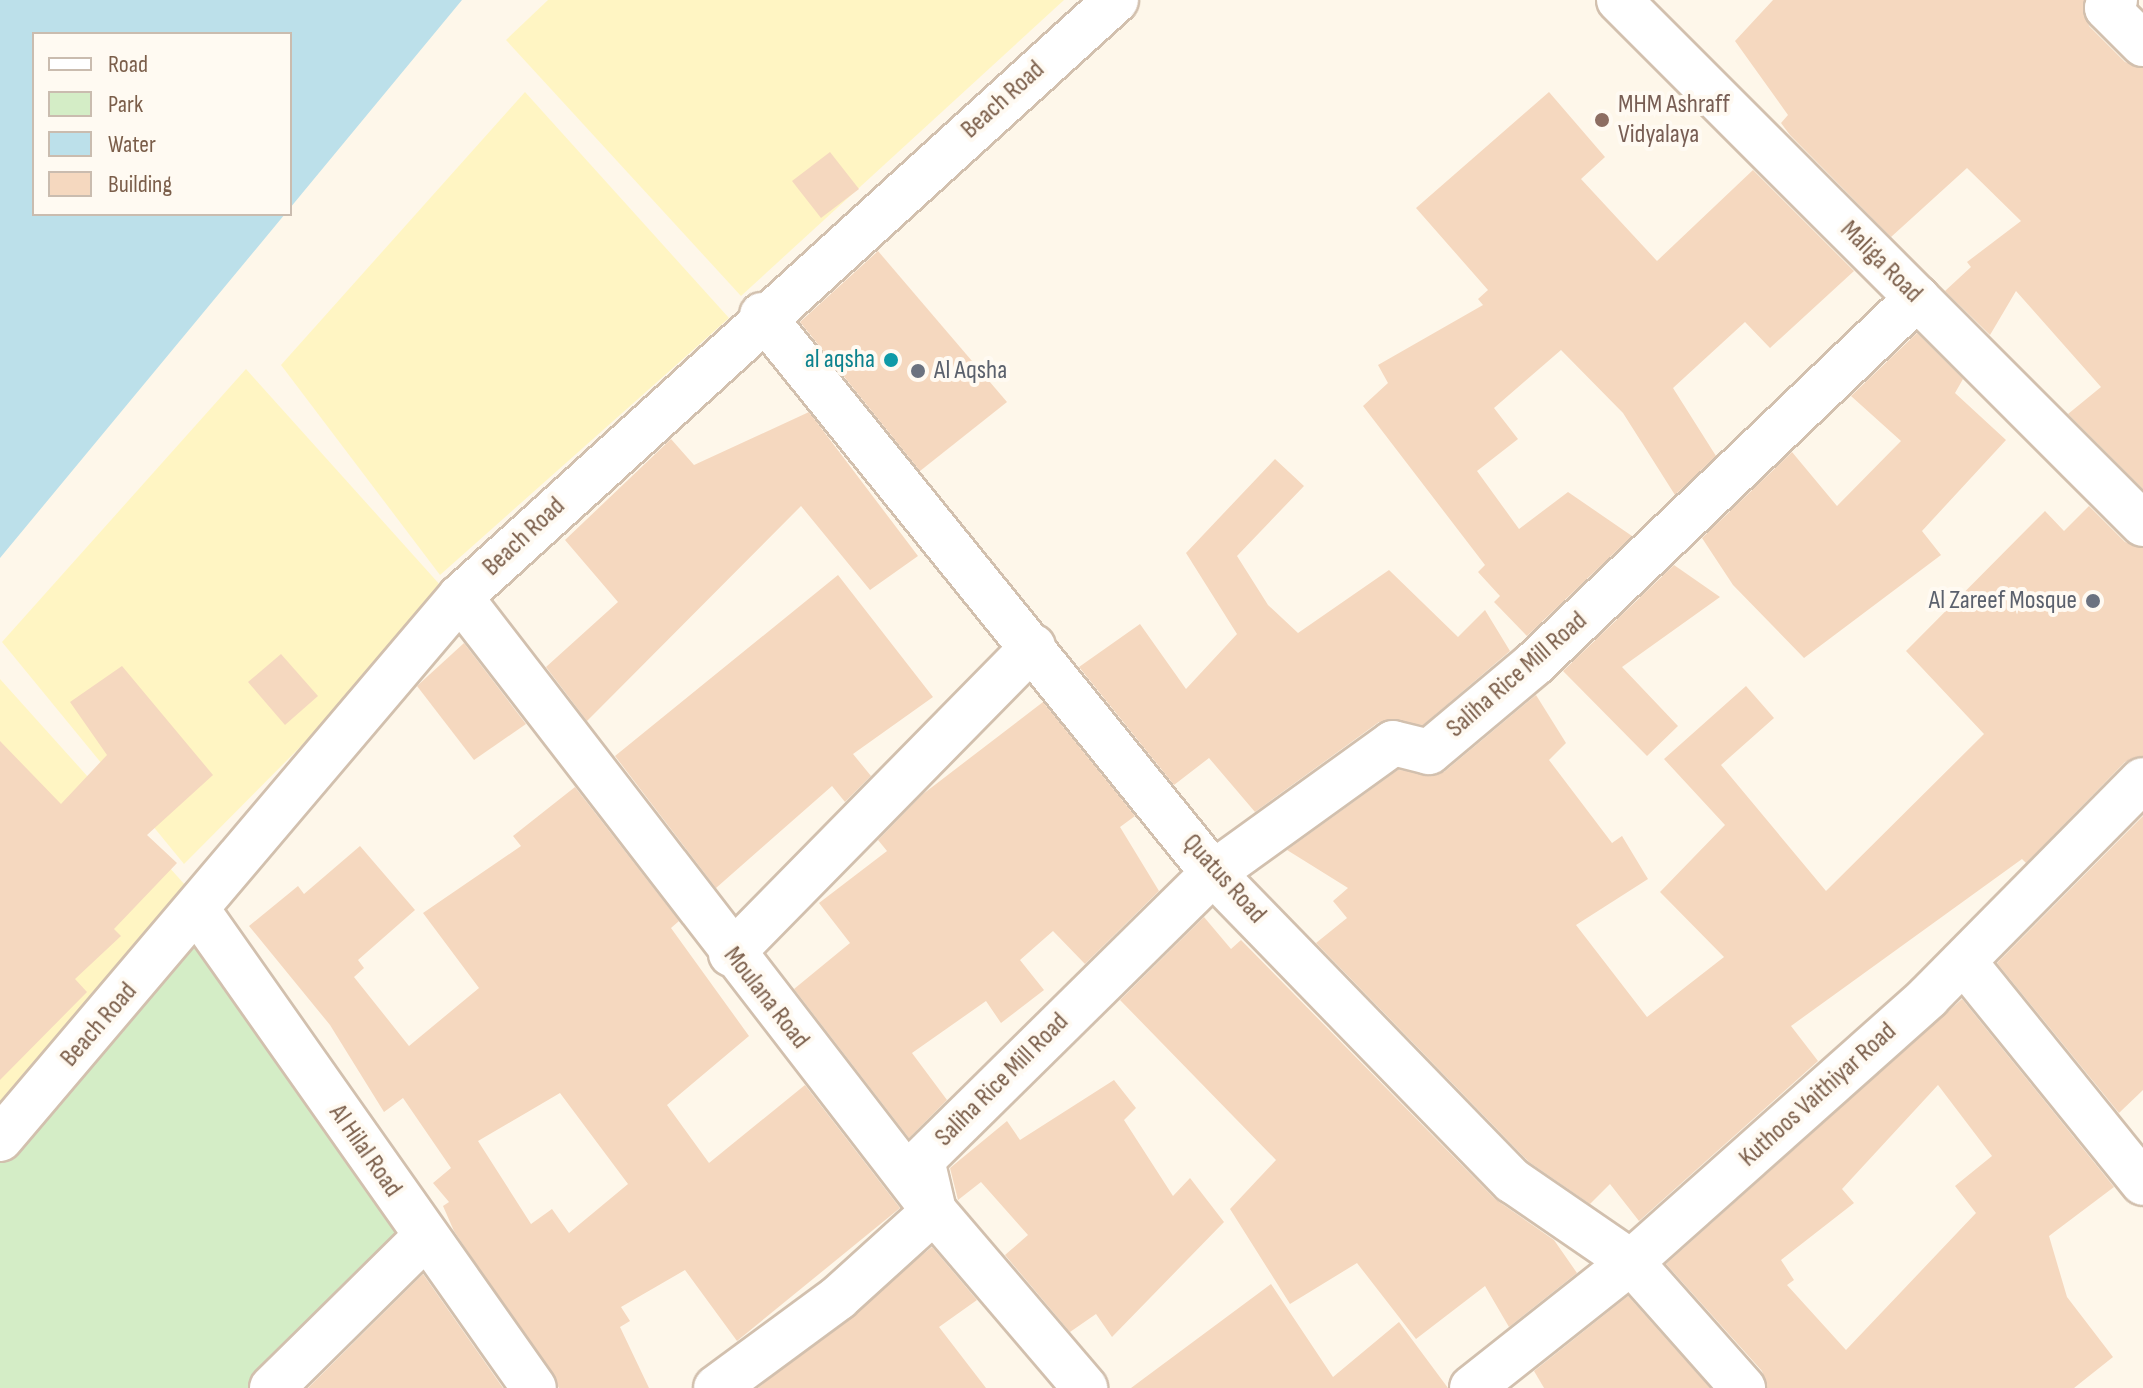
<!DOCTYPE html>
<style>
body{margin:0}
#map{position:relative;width:2143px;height:1388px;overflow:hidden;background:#fef7ea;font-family:"Sofia Sans Condensed",sans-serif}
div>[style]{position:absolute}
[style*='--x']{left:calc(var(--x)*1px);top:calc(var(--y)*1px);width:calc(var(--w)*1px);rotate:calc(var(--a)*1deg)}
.green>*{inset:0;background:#d4edc6}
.sand>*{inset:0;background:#fff5c3}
.water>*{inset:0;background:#bce0ea}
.building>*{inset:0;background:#f5d8bf}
.roads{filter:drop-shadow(2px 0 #d2c0ae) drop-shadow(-2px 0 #d2c0ae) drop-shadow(0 2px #d2c0ae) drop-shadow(0 -2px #d2c0ae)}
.minor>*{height:44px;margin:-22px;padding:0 22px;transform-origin:22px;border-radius:22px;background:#fff}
.dots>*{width:22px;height:22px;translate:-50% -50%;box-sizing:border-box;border:4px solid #fffaf2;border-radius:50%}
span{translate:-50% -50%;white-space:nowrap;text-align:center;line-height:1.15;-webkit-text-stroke:8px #fffaf2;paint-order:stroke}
.street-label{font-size:26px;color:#7b5e4a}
.education-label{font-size:26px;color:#785e54}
.left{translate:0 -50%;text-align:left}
.culture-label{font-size:26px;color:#0d838f}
.right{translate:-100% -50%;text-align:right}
.worship-label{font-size:26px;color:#5b616d}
.legend{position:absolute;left:32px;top:32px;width:260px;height:184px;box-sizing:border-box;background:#fffaf2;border:2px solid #cabcaf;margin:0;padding:10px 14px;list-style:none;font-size:24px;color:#7b5e4a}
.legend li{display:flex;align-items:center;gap:16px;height:40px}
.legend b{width:40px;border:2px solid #cabcaf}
</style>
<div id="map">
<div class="green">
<div style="clip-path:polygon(198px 911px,425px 1237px,272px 1388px,0 1388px,0 1139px)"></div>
</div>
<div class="sand">
<div style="clip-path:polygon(548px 0,1064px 0,741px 296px,506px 40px)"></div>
<div style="clip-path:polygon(525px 92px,729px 318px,440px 575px,281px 365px)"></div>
<div style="clip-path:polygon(246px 369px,450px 596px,184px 864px,2px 642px)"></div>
<div style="clip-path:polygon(0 679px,186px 886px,0 1116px)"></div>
</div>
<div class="water">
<div style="clip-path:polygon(0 0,462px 0,290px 208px,290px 34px,34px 34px,34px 214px,285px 214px,0 558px)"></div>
</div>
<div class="building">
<div style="clip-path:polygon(1773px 0,2084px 0,2089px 26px,2125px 62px,2143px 68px,2143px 489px,2068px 414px,2101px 387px,2016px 291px,1990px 335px,1945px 291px,1971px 267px,1967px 262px,2021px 221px,1967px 168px,1891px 237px,1790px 135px,1781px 123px,1788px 115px,1735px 41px)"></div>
<div style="clip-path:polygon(1549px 92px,1605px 157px,1581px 179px,1657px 261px,1753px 170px,1854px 271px,1770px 348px,1745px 322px,1673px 388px,1716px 456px,1675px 495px,1623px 413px,1561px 350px,1494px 408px,1518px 439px,1477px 471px,1519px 529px,1568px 492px,1632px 536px,1527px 636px,1494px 602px,1500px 596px,1478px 572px,1485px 565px,1363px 406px,1388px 383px,1378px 365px,1483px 305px,1478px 299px,1488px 290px,1416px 208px)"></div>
<div style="clip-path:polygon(830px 152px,859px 189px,821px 218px,792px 181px)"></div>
<div style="clip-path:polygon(878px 251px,1007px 402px,920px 471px,800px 322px)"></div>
<div style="clip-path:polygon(1917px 333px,1963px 379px,1955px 393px,2006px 440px,1922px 531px,1941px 555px,1804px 658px,1733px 585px,1702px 538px,1792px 452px,1837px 506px,1901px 441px,1851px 396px)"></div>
<div style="clip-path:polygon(809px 412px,918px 556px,870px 590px,801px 506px,587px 721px,546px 667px,618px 602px,565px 540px,671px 439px,694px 465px)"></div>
<div style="clip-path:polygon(1275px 459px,1304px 486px,1237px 556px,1268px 605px,1298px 633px,1389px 570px,1458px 637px,1485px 610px,1510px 651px,1423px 725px,1379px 722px,1255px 812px,1209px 758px,1174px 785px,1079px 667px,1140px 624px,1186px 689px,1237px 634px,1186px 553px)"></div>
<div style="clip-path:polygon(2089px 506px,2125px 542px,2143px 548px,2143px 756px,2125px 762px,2026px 863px,2022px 859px,1791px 1026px,1818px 1061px,1639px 1221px,1610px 1184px,1590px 1204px,1529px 1162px,1316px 943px,1347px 918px,1333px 901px,1348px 888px,1287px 850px,1398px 770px,1444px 772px,1536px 695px,1566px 743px,1549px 760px,1612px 843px,1622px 836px,1648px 879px,1576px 925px,1647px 1017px,1724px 957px,1660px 892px,1725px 825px,1664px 759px,1746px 686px,1774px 718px,1721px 765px,1826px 891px,1984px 734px,1906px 651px,2045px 511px,2064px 531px)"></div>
<div style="clip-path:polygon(1674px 565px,1720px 597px,1622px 667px,1678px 726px,1647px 756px,1563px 671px)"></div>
<div style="clip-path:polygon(838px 575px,933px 697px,853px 754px,871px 776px,845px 802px,832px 786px,716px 888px,615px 756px)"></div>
<div style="clip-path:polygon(464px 643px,526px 724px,474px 760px,417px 686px)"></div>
<div style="clip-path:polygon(281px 654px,318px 696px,285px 725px,248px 682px)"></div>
<div style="clip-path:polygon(122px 666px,213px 775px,147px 835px,177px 863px,114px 929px,121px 936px,75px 979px,87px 992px,0 1080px,0 741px,61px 804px,107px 755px,70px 702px)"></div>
<div style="clip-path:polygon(1043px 702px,1135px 816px,1120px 827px,1159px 891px,1085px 964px,1053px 931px,1020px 960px,1044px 990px,1001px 1023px,986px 1001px,912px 1053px,947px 1100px,909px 1138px,794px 989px,850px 943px,819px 903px,887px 851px,878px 840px,923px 794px)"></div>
<div style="clip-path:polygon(evenodd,575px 787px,679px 921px,671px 928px,749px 1036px,667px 1105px,709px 1163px,805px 1085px,900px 1208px,737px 1341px,685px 1270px,621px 1307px,630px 1321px,620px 1327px,649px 1388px,559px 1388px,454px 1231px,443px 1206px,449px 1202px,433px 1183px,451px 1168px,403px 1098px,384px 1112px,330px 1025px,249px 926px,298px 886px,304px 894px,360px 846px,415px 910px,358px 960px,364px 968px,354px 977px,409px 1046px,479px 988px,423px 913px,521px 846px,513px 836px,575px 787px,560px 1093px,628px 1184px,569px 1233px,552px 1209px,531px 1224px,478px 1141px,560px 1093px)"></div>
<div style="clip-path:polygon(2143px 816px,2143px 1090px,2119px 1113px,1997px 963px)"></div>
<div style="clip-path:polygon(1204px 917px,1231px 949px,1241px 940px,1495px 1199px,1554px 1240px,1577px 1273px,1509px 1327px,1485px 1286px,1416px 1339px,1357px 1263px,1290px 1304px,1230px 1209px,1276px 1160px,1120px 1000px)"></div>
<div style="clip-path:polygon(evenodd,1962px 999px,2114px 1187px,2049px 1236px,2067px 1297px,2113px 1357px,2074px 1388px,1767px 1388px,1762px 1371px,1666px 1264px,1962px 999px,1938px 1085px,1992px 1156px,1955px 1186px,1976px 1213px,1846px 1350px,1787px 1285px,1794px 1280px,1781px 1260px,1854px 1203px,1842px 1189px,1938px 1085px)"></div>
<div style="clip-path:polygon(1114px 1080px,1136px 1108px,1124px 1120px,1173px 1196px,1190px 1178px,1224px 1222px,1112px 1337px,1096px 1314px,1070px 1332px,1005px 1255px,1028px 1235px,981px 1182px,958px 1200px,950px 1168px,1007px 1121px,1020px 1140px)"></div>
<div style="clip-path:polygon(932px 1247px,977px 1300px,939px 1327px,986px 1388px,758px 1388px)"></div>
<div style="clip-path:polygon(423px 1274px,503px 1388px,308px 1388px)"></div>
<div style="clip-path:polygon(1271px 1284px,1333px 1377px,1399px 1322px,1448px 1388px,1131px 1388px)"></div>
<div style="clip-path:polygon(1628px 1296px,1710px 1388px,1544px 1388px,1534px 1371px)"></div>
</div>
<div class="roads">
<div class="minor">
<div style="--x:1619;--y:0;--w:741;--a:45"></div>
<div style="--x:2115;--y:0;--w:11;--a:135"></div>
<div style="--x:2107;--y:8;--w:51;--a:45"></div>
<div style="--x:762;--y:315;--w:717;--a:51.05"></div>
<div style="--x:1213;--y:873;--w:430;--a:45.8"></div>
<div style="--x:1513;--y:1181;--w:143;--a:34.5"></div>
<div style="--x:1631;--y:1262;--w:169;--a:48.4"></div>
<div style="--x:460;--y:597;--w:776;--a:52.33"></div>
<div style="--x:934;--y:1211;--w:233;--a:49.5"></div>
<div style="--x:198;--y:911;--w:583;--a:54.84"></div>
<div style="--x:731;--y:954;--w:431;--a:-45.5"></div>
<div style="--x:1965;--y:963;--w:283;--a:51"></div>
<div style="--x:0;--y:1139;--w:711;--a:-49.68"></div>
<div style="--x:460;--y:597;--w:887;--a:-42.3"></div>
<div style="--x:272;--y:1388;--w:215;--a:-44.6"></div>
<div style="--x:716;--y:1388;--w:152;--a:-36.4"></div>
<div style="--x:838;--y:1298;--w:130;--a:-42.2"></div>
<div style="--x:934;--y:1211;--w:52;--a:-103.2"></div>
<div style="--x:922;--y:1160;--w:409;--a:-44.6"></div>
<div style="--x:1213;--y:873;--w:222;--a:-35.8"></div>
<div style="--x:1393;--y:743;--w:37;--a:14"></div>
<div style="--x:1429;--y:752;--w:137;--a:-40"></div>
<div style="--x:1534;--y:664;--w:530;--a:-43.7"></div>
<div style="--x:1472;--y:1388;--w:203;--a:-38.4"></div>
<div style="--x:1631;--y:1262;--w:398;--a:-41.7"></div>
<div style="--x:1928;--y:997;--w:305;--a:-45.3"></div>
</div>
</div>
<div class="dots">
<div style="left:1602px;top:120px;background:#8d6e63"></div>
<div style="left:891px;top:360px;background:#0f9aa8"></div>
<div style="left:918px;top:371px;background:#6b7280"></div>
<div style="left:2093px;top:601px;background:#6b7280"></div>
</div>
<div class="street-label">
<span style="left:1003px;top:100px;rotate:-42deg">Beach Road</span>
<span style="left:1881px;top:262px;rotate:45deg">Maliga Road</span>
<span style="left:524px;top:537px;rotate:-43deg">Beach Road</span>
<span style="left:1517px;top:675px;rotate:-41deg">Saliha Rice Mill Road</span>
<span style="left:1224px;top:879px;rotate:48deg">Quatus Road</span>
<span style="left:766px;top:998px;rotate:52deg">Moulana Road</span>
<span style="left:99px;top:1025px;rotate:-49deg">Beach Road</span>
<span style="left:1002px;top:1080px;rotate:-45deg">Saliha Rice Mill Road</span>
<span style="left:1818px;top:1095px;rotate:-42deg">Kuthoos Vaithiyar Road</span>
<span style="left:365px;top:1151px;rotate:55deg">Al Hilal Road</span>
</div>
<div class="education-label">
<span class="left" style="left:1618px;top:120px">MHM Ashraff<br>Vidyalaya</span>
</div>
<div class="culture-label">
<span class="right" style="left:875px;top:360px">al aqsha</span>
</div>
<div class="worship-label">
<span class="left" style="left:934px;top:371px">Al Aqsha</span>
<span class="right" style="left:2077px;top:601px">Al Zareef Mosque</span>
</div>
<ul class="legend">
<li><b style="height:10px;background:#fff"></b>Road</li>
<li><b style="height:22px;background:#d4edc6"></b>Park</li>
<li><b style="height:22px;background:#bce0ea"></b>Water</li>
<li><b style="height:22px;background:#f5d8bf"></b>Building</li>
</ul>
</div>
